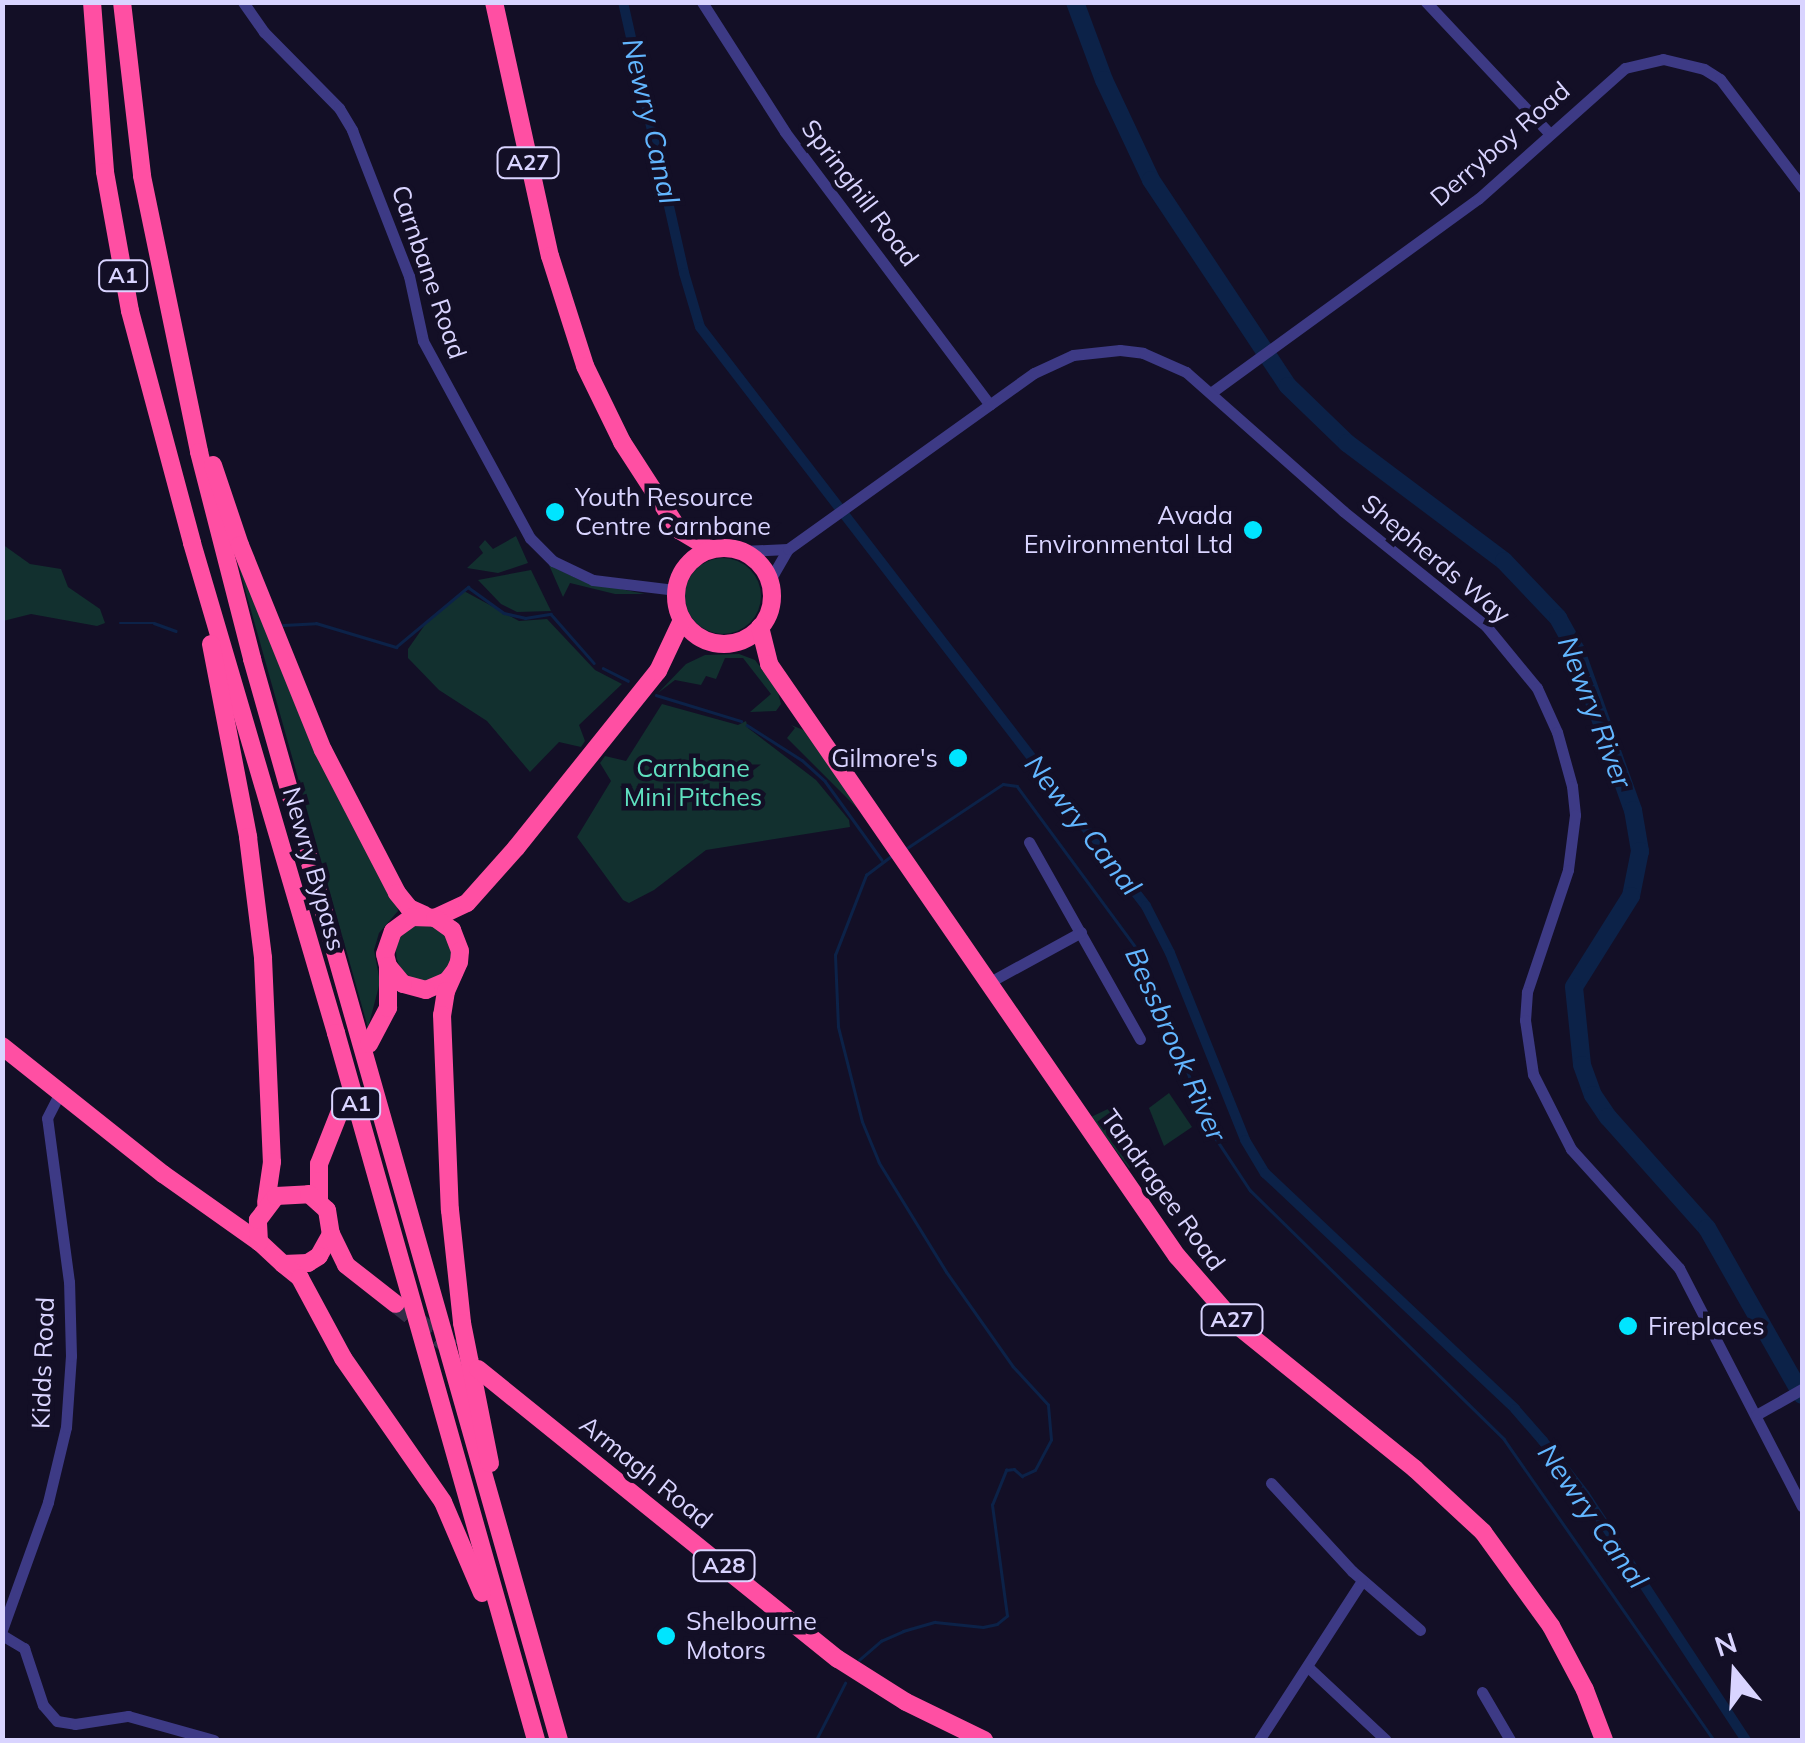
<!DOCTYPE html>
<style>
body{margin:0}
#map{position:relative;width:1805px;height:1743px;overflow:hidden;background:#130f26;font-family:Mulish,sans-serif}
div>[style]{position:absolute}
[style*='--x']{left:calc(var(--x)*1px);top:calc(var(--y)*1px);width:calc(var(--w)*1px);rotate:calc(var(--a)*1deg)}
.green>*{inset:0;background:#12302f}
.round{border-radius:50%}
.stream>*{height:2.5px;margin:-1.25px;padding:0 1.25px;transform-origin:1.25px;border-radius:1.25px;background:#0c2248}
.canal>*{height:10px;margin:-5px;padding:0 5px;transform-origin:5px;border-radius:5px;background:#0c2248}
.river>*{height:18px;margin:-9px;padding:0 9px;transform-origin:9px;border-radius:9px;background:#0c2248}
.highway-tunnel>*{height:18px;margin-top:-9px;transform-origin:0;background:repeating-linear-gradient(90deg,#312d47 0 18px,transparent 0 27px)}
.minor>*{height:11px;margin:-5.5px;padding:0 5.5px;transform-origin:5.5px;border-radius:5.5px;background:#3d3a85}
.highway>*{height:18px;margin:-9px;padding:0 9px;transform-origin:9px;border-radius:9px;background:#ff4fa3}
.highway>.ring{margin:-9px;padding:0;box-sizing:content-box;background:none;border:18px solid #ff4fa3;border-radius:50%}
.dots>*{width:28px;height:28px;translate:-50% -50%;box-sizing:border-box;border:5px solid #130f26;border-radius:50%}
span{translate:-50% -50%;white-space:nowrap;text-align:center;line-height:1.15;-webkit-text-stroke:9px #130f26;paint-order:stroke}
.shield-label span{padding:2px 8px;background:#130f26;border:2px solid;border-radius:8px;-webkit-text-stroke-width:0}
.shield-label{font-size:22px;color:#d9d4ff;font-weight:700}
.street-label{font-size:25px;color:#d9d4ff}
.poi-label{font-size:25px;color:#d9d4ff}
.left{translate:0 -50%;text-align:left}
.right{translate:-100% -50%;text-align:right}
.park-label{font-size:25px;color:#5fe0c0}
.water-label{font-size:28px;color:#62b6ff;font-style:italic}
.frame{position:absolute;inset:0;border:5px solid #d9d4ff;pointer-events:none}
.north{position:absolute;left:1685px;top:1623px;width:100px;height:100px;-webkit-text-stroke:8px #130f26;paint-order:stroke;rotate:342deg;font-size:28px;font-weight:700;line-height:40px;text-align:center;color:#d9d4ff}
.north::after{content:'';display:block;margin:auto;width:35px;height:45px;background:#d9d4ff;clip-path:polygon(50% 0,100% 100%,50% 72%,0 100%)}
</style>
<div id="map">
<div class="green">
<div style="clip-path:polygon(516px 536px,528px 563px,498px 573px,467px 568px,483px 553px,479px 547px,485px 540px,493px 549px)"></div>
<div style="clip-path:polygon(231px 539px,397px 904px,398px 911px,379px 933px,374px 950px,380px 982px,368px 1028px)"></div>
<div style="clip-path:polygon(2px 544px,30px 564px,61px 569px,68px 587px,100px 609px,105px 623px,97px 626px,31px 614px,3px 621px)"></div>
<div class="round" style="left:685px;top:558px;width:76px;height:76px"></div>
<div style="clip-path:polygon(549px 565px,582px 581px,645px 594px,615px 594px,570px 583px,563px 597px)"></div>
<div style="clip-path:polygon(531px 570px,551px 611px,517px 612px,501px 604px,478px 580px)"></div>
<div style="clip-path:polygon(464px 591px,519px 621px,547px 619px,595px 670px,622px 684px,579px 725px,585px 741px,581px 747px,559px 742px,530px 772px,487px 721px,439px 690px,408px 658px,408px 649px,429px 619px)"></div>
<div style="clip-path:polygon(739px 654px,755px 660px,777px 689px,781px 704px,776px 711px,750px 712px,771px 694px,743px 658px,725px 658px,716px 679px,706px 676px,701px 685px,675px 680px,658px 693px,686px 664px,705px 655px)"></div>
<div style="clip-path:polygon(662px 704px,738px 725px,746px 721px,748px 728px,816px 780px,849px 820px,850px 827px,706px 850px,654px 890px,629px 903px,623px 900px,577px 837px,611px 781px,600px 763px,605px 756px,626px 761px)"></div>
<div style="clip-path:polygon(791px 725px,806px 731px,866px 817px,787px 738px,795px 728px)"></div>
<div class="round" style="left:396px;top:923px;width:58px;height:58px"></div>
<div style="clip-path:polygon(1169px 1093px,1192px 1127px,1164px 1146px,1149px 1108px)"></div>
<div style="clip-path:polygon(1110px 1108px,1116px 1116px,1110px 1121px,1139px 1162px,1129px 1168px,1091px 1117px)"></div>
</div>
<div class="stream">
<div style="--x:120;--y:623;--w:34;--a:0"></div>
<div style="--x:154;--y:623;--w:23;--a:20"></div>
<div style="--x:283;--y:625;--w:33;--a:-3"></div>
<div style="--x:316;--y:623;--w:84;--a:16.7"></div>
<div style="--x:396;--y:647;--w:94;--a:-39.8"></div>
<div style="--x:468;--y:587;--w:44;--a:35.8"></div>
<div style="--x:504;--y:613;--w:22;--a:13"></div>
<div style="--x:525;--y:618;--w:26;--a:-9"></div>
<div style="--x:551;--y:614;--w:65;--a:48.7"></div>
<div style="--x:603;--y:668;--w:28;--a:27"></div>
<div style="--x:656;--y:695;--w:89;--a:17"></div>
<div style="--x:747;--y:725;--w:65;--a:32.5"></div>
<div style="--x:802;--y:760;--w:31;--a:42"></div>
<div style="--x:825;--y:781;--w:97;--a:54.2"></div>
<div style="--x:907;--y:848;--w:115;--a:-33.7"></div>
<div style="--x:1003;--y:784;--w:14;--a:8"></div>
<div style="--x:1017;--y:786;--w:209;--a:53.6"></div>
<div style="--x:1141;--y:954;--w:190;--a:68.4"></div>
<div style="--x:1211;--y:1131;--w:71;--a:56.5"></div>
<div style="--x:1250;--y:1190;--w:356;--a:44.4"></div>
<div style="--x:1504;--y:1439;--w:367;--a:55.1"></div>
<div style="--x:859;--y:1660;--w:29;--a:-41"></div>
<div style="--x:881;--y:1641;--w:24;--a:-24"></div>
<div style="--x:903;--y:1631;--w:33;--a:-16"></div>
<div style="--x:935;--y:1622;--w:48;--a:5.9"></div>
<div style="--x:983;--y:1627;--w:14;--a:-12"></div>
<div style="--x:997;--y:1624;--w:13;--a:-39"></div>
<div style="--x:1007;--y:1616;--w:112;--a:-97.7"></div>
<div style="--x:992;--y:1505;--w:38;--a:-68"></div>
<div style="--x:1006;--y:1470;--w:8;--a:-7"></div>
<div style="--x:1014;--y:1469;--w:11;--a:41"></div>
<div style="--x:1022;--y:1476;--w:14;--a:-25"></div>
<div style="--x:1035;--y:1470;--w:34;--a:-62"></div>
<div style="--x:1051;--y:1440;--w:35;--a:-95"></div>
<div style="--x:1048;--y:1405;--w:52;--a:-132.6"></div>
<div style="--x:1013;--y:1367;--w:116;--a:-125.2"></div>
<div style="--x:946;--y:1272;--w:128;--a:-121.6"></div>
<div style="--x:879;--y:1163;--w:44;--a:-112.5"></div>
<div style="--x:862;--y:1122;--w:98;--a:-104.2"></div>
<div style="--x:838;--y:1027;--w:72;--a:-92.4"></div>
<div style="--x:835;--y:955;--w:86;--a:-68.8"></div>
<div style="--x:866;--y:875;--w:31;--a:-37"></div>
<div style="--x:816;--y:1740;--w:64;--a:-63"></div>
</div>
<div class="canal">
<div style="--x:623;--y:2;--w:278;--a:77.3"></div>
<div style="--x:684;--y:273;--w:56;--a:73.5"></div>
<div style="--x:700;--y:327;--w:731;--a:52.39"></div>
<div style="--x:1146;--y:906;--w:53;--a:62.9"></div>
<div style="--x:1170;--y:953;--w:201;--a:68.1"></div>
<div style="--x:1245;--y:1140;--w:39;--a:59"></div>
<div style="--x:1265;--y:1173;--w:344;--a:43.3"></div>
<div style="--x:1515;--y:1409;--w:43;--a:48.8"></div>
<div style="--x:1543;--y:1441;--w:68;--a:52.1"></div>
<div style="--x:1585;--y:1495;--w:293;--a:56.7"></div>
</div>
<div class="river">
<div style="--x:1075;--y:2;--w:83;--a:69.6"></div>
<div style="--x:1104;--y:80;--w:110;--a:64.8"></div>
<div style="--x:1151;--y:180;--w:247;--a:56.4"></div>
<div style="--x:1288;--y:386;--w:82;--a:44"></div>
<div style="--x:1347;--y:443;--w:196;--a:36.9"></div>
<div style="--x:1504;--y:561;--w:79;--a:46.5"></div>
<div style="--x:1558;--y:618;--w:38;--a:61"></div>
<div style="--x:1576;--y:651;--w:169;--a:70.3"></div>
<div style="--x:1633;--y:810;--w:42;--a:80.3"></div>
<div style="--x:1640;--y:851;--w:46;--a:101.3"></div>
<div style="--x:1631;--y:896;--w:107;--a:122.1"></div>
<div style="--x:1574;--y:987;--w:78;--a:84.1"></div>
<div style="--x:1582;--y:1065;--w:32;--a:70"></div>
<div style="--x:1593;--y:1095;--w:27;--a:56"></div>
<div style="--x:1608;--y:1117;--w:149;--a:48.3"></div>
<div style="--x:1707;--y:1228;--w:192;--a:60.4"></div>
</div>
<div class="highway-tunnel">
<div style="--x:396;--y:1304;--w:105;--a:38.4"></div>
</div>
<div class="minor">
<div style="--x:243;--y:2;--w:37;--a:55"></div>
<div style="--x:264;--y:32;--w:107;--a:45.4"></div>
<div style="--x:339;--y:108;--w:26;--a:59"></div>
<div style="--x:352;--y:130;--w:157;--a:68.7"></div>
<div style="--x:409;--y:276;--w:66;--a:77.8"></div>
<div style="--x:423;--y:341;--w:224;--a:61.5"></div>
<div style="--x:530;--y:538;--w:33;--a:45"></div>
<div style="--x:553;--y:561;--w:44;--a:25.4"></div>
<div style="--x:593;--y:580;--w:84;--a:6.9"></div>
<div style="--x:702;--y:2;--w:154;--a:57.4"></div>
<div style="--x:785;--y:132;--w:341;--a:53.1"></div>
<div style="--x:1426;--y:2;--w:178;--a:46.8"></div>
<div style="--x:1212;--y:392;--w:329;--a:-36"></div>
<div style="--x:1478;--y:199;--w:197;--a:-41.7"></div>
<div style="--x:1625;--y:68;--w:39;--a:-13"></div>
<div style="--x:1663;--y:59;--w:42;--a:13.7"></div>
<div style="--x:1704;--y:69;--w:19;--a:32"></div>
<div style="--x:1720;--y:79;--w:136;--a:52.8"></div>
<div style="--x:742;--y:551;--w:46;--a:-2.5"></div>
<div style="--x:770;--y:580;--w:36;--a:-60"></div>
<div style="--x:788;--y:549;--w:302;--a:-35.6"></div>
<div style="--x:1034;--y:373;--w:43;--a:-24.8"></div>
<div style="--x:1073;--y:355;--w:47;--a:-6.1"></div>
<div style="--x:1120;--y:350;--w:23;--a:7"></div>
<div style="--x:1143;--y:353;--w:47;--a:23.8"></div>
<div style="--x:1186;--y:372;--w:210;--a:41.5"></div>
<div style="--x:1343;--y:511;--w:184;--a:38.8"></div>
<div style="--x:1486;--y:626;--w:80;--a:50.6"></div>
<div style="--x:1537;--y:688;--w:48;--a:65.6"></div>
<div style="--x:1557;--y:732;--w:56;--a:74.5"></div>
<div style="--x:1572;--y:786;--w:29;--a:84"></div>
<div style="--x:1575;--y:815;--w:55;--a:97.3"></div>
<div style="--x:1568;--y:870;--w:129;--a:108.6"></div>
<div style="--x:1527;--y:992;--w:28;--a:94"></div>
<div style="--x:1525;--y:1020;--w:55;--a:81.6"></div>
<div style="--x:1533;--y:1074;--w:84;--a:63.1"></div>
<div style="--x:1571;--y:1149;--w:161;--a:47.8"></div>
<div style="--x:1679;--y:1268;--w:268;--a:62.7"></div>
<div style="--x:1029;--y:842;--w:226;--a:60.6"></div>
<div style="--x:988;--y:983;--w:106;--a:-28.7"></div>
<div style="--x:1756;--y:1415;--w:53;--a:-29.5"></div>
<div style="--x:1271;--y:1483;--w:120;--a:47.4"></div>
<div style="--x:1352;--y:1571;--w:90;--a:40.9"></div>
<div style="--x:2;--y:1630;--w:136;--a:-70.2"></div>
<div style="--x:48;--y:1502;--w:77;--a:-76.5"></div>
<div style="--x:66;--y:1427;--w:71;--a:-86"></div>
<div style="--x:71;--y:1356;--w:74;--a:-91.5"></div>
<div style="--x:69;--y:1282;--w:165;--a:-97.6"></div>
<div style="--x:47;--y:1118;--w:29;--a:-63"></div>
<div style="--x:2;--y:1635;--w:26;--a:31"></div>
<div style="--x:24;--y:1648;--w:60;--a:71.6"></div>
<div style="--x:43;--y:1705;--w:21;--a:49"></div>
<div style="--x:57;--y:1721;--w:18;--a:9"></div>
<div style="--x:75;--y:1724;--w:54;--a:-8.6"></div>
<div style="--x:128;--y:1716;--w:89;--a:15.6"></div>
<div style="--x:1309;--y:1668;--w:105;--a:43.1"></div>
<div style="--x:1482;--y:1692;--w:56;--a:59.7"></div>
<div style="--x:1259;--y:1740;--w:189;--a:-57.1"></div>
</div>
<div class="highway">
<div style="--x:92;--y:2;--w:170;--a:85.6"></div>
<div style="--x:105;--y:172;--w:141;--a:79.8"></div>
<div style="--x:130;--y:311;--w:240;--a:75"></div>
<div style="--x:192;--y:543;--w:511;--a:73.62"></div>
<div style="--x:336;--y:1033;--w:735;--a:74.2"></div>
<div style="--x:122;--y:2;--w:175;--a:83.4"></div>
<div style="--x:142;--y:176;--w:282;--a:78.3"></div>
<div style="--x:199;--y:452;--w:214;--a:75.6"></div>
<div style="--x:252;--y:659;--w:1124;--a:74.15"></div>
<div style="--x:494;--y:2;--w:260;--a:77.6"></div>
<div style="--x:550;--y:256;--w:115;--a:72.3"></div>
<div style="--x:585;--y:366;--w:85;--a:64"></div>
<div style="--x:622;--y:442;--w:105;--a:57.1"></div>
<div style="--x:679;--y:530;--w:37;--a:31"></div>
<div style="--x:213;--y:465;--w:84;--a:71.4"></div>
<div style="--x:240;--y:545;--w:221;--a:68"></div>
<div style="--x:323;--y:750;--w:161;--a:62.6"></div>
<div style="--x:397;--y:893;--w:19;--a:51"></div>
<div style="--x:409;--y:908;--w:17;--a:24"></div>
<div class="ring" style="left:676px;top:548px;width:78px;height:78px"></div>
<div style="--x:760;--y:627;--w:38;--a:76"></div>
<div style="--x:769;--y:664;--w:719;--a:55.43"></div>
<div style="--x:1177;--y:1256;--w:93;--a:48.9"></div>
<div style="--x:1238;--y:1326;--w:228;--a:38.9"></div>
<div style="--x:1415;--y:1469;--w:93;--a:42.8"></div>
<div style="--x:1483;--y:1532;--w:116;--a:54.1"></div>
<div style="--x:1551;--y:1626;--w:72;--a:62"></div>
<div style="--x:1585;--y:1690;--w:53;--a:69.2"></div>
<div style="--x:211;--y:644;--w:197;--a:79.1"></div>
<div style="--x:248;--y:837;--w:122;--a:82.9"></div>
<div style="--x:263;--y:958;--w:204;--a:87.5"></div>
<div style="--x:272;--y:1162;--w:41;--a:98.3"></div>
<div style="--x:435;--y:918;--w:35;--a:-25"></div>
<div style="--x:467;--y:903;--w:74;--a:-48.3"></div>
<div style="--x:516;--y:848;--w:227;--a:-51.3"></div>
<div style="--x:658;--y:671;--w:56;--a:-64.8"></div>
<div style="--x:454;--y:972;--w:11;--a:128"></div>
<div style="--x:447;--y:981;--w:23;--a:157"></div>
<div style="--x:426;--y:990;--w:24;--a:-165"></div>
<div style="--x:403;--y:984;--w:23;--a:-130"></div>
<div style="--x:388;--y:966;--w:12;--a:-104"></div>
<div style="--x:385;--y:954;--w:24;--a:-71"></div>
<div style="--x:393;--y:931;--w:24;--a:-36"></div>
<div style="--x:412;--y:917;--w:23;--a:2"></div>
<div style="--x:435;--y:918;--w:21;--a:35"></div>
<div style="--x:452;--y:930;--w:22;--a:69"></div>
<div style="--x:460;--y:951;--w:11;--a:95"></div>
<div style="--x:459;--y:962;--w:32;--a:114"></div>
<div style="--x:446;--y:991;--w:24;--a:99"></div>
<div style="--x:442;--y:1015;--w:195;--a:87.7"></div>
<div style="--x:450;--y:1210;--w:114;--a:83.9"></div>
<div style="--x:462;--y:1323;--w:143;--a:78.7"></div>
<div style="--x:369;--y:1044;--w:41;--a:-62.2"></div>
<div style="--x:388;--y:1008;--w:42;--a:-90"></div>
<div style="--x:2;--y:1046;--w:206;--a:38.5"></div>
<div style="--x:163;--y:1174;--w:118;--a:35.3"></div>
<div style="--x:319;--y:1201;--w:37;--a:-90"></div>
<div style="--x:319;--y:1164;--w:57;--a:-68.4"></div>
<div style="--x:331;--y:1234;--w:25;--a:119"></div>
<div style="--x:319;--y:1256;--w:13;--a:148"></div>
<div style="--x:308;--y:1263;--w:25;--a:178"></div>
<div style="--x:283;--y:1264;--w:33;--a:-137"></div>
<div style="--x:259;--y:1242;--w:22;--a:-93"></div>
<div style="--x:258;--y:1220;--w:30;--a:-53"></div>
<div style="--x:276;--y:1196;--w:33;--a:-3"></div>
<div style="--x:309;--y:1194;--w:24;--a:42"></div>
<div style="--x:327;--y:1210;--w:24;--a:81"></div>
<div style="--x:331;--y:1234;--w:34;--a:64"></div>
<div style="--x:346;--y:1265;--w:63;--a:38"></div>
<div style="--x:283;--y:1264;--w:22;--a:39"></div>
<div style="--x:300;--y:1278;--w:91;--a:61.7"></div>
<div style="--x:343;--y:1358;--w:175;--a:55.2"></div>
<div style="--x:443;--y:1502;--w:99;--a:66.8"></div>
<div style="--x:478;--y:1369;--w:462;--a:38.9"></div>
<div style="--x:838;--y:1659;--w:80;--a:32.3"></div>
<div style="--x:906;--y:1702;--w:87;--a:26"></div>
</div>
<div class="dots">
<div style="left:555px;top:512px;background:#00e5ff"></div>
<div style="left:1253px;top:530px;background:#00e5ff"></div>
<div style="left:958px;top:758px;background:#00e5ff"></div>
<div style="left:1628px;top:1326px;background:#00e5ff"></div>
<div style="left:666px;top:1636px;background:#00e5ff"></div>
</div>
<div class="shield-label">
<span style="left:528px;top:163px">A27</span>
<span style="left:123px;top:276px">A1</span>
<span style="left:356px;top:1104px">A1</span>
<span style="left:1232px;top:1320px">A27</span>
<span style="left:724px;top:1566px">A28</span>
</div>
<div class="street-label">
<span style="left:1500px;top:144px;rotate:-41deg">Derryboy Road</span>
<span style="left:860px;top:193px;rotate:53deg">Springhill Road</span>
<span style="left:429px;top:272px;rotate:71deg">Carnbane Road</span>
<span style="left:1436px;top:559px;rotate:40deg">Shepherds Way</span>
<span style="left:314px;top:869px;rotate:74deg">Newry Bypass</span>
<span style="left:1163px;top:1190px;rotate:54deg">Tandragee Road</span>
<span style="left:43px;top:1363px;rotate:-88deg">Kidds Road</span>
<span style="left:646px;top:1472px;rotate:39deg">Armagh Road</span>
</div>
<div class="poi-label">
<span class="left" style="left:575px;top:512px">Youth Resource<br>Centre Carnbane</span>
<span class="right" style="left:1233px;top:530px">Avada<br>Environmental Ltd</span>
<span class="right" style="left:938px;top:758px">Gilmore's</span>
<span class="left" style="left:1648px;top:1326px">Fireplaces</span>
<span class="left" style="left:686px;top:1636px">Shelbourne<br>Motors</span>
</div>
<div class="park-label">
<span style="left:693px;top:783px">Carnbane<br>Mini Pitches</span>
</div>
<div class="water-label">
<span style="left:651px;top:121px;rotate:77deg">Newry Canal</span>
<span style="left:1595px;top:712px;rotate:69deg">Newry River</span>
<span style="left:1083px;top:825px;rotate:52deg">Newry Canal</span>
<span style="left:1176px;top:1044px;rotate:66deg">Bessbrook River</span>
<span style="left:1593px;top:1516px;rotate:55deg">Newry Canal</span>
</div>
<div class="frame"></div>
<div class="north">N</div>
</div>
